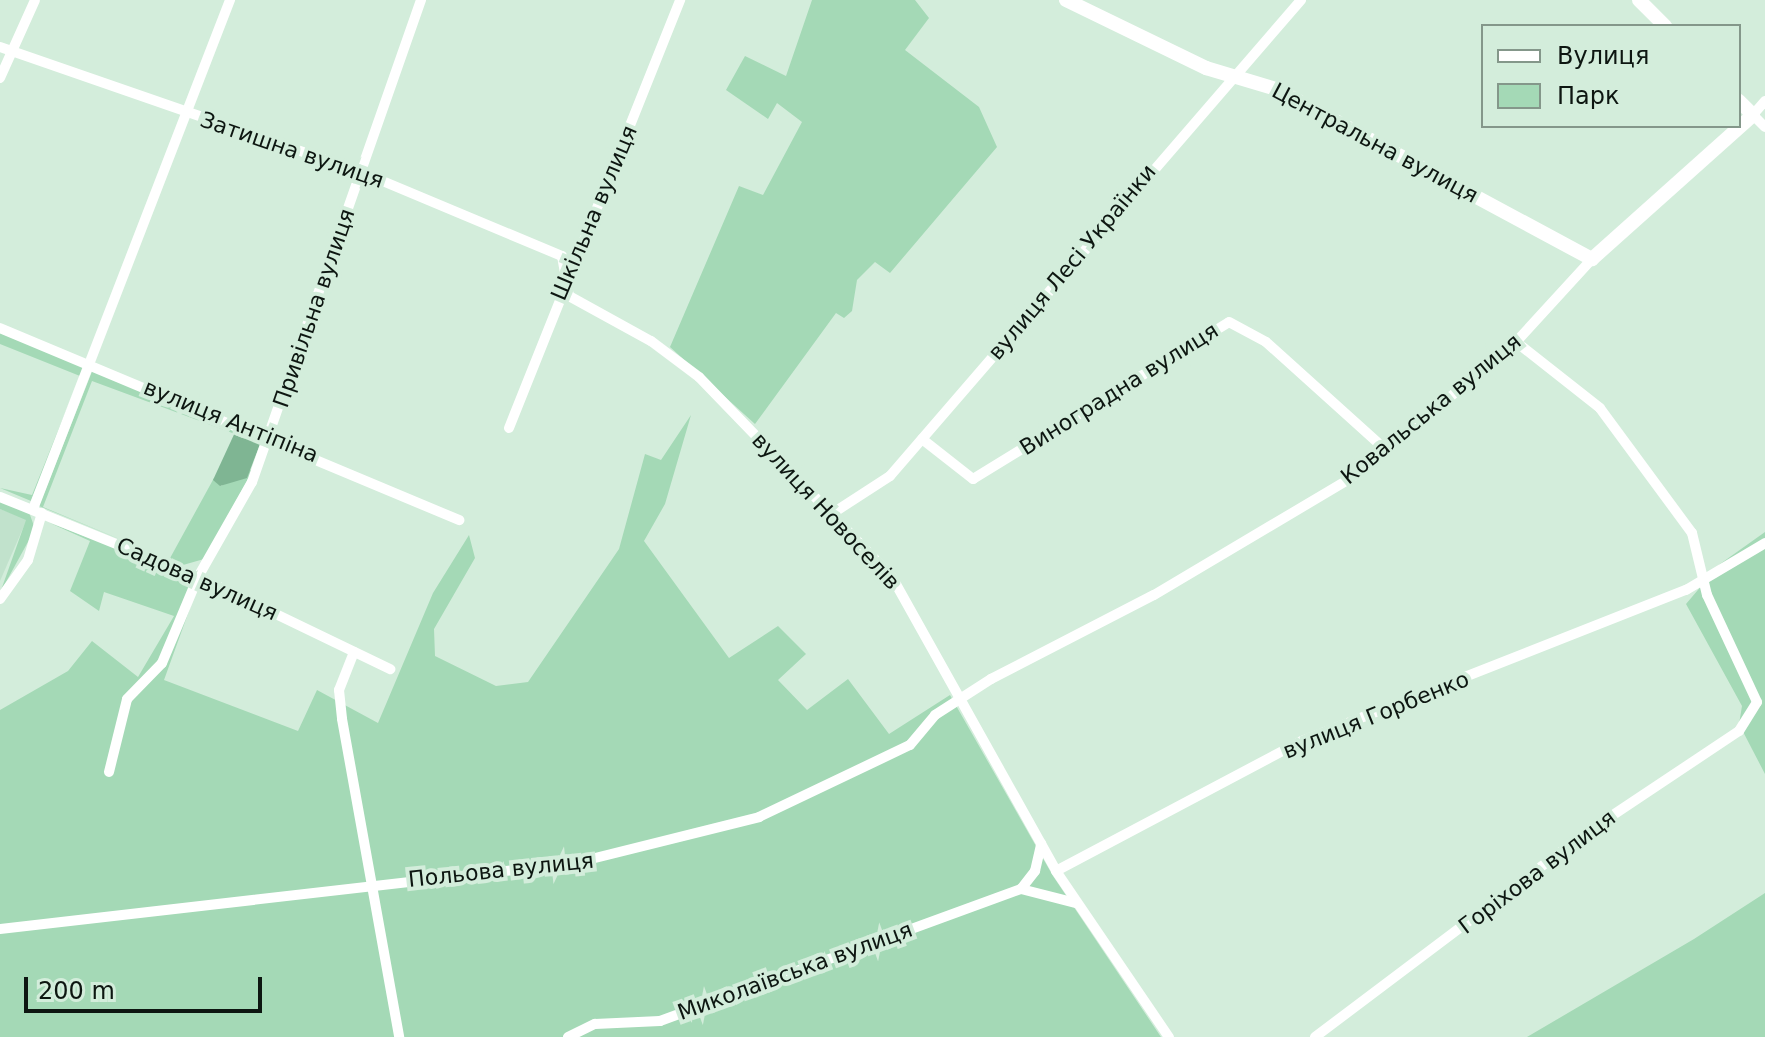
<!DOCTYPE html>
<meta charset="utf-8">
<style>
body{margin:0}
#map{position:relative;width:1765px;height:1037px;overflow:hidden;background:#d3eddb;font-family:"DejaVu Sans",sans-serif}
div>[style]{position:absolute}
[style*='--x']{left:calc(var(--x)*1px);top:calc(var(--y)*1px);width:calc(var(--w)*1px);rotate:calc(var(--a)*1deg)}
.built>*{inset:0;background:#c1e2cc}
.green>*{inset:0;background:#a4d9b6}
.forest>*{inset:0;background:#7fb593}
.street>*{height:10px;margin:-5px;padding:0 5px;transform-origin:5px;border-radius:5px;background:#fff}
.secondary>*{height:14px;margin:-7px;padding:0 7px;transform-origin:7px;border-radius:7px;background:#fff}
span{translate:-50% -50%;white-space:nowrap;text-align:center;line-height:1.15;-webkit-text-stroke:8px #d3eddb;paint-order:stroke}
.street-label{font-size:22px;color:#0d1611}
.legend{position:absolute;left:1481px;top:24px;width:260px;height:104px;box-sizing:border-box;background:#d3eddb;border:2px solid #84978a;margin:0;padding:10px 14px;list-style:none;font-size:24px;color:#0d1611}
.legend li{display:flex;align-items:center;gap:16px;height:40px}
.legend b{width:40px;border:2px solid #84978a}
.scale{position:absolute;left:24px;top:977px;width:238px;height:36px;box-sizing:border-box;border:4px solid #0d1611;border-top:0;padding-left:10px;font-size:24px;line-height:28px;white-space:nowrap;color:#0d1611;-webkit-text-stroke:6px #d3eddb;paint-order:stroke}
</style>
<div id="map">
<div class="built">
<div style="clip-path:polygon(0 509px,27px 519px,0 581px)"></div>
</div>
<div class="green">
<div style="clip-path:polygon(812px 0,915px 0,929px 18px,905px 50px,979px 107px,997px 147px,890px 273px,875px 262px,857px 280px,852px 311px,844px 318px,836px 313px,755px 424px,670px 347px,739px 186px,763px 195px,802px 122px,777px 103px,768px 119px,726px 90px,745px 56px,786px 76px)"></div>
<div style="clip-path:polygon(0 333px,85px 367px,31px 501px,0 488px,32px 495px,80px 376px,0 344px)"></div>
<div style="clip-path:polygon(93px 369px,240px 427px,235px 434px,92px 381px,43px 507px,129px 543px,39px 506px)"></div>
<div style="clip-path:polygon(691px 415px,665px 504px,644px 541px,729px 658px,778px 626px,806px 654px,778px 680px,807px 710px,848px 679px,889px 734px,950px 695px,1053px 876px,1161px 1037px,0 1037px,0 710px,68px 671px,92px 641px,138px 677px,174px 616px,104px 592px,99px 611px,70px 591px,90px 541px,50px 523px,185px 574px,198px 586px,164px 680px,298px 731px,317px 690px,378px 723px,433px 593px,469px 535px,475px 558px,434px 629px,435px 656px,496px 686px,528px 682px,619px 549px,645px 454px,661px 460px)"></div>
<div style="clip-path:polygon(254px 468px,204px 559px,183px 565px,169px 560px,214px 478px,221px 486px)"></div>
<div style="clip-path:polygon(0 501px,29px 512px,35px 529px,0 593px,26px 520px,0 509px)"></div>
<div style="clip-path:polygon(1765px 532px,1765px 774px,1739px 724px,1742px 706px,1686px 604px,1720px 564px)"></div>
<div style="clip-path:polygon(1765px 893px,1765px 1037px,1527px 1037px,1694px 939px)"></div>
</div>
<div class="forest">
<div style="clip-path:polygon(237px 428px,262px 439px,247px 478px,220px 486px,213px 480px)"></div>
</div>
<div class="street">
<div style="--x:0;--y:47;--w:382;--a:19.1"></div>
<div style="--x:361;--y:172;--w:218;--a:22.7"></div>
<div style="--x:562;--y:256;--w:41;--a:80.1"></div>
<div style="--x:569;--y:296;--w:94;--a:28.8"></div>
<div style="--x:651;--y:341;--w:60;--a:36.9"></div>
<div style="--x:699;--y:377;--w:278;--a:46"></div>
<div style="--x:892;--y:577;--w:337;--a:60.8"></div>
<div style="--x:1056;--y:871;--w:201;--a:55.8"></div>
<div style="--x:0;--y:78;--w:85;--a:-65.8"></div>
<div style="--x:1765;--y:101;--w:18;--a:131"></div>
<div style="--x:1753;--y:115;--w:17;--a:45"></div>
<div style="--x:0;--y:328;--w:498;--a:22.7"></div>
<div style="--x:509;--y:428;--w:461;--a:-68.2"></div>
<div style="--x:922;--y:439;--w:65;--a:38.1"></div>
<div style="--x:973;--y:479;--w:300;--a:-31.5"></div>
<div style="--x:1229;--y:322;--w:42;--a:28.4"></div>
<div style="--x:1266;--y:342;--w:161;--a:42"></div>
<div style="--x:0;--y:497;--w:219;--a:22"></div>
<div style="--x:203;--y:579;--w:208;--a:25.7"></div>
<div style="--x:33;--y:509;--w:546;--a:-68.84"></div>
<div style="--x:833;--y:513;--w:68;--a:-33"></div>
<div style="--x:890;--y:476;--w:629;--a:-49.19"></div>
<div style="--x:0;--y:599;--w:48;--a:-54.3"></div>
<div style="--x:28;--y:560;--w:49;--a:-73.4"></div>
<div style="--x:354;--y:652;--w:41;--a:111.5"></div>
<div style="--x:339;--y:690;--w:29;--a:84"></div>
<div style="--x:342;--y:719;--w:323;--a:79.8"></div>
<div style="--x:109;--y:772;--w:75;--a:-76.1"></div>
<div style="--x:127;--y:699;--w:50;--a:-45.8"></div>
<div style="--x:162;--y:663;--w:93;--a:-67.3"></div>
<div style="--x:198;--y:577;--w:109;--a:-60.4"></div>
<div style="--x:252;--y:482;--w:511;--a:-70.68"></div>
<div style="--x:1056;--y:871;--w:278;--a:-27.9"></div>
<div style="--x:1302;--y:741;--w:413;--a:-21.5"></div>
<div style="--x:1686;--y:590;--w:92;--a:-30.7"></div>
<div style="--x:1021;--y:889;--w:23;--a:-52"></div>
<div style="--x:1035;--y:871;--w:28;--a:-77"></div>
<div style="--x:0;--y:929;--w:579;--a:-6.55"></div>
<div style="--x:575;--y:863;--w:190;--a:-14"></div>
<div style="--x:759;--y:817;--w:167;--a:-25.5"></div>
<div style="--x:910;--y:745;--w:39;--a:-50"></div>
<div style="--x:935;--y:715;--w:67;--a:-32.7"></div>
<div style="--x:991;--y:679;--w:183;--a:-27.3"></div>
<div style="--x:1154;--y:595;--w:235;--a:-30.7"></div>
<div style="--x:1356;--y:475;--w:208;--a:-39.7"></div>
<div style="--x:1516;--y:342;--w:113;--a:-47.5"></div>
<div style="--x:568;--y:1037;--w:30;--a:-26"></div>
<div style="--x:595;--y:1024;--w:65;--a:-2.6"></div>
<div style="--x:660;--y:1021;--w:384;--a:-20.1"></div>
<div style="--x:1021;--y:889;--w:57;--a:14.3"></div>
<div style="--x:1315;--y:1037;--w:339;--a:-37"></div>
<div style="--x:1586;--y:833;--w:184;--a:-33.7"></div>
<div style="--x:1739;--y:731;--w:34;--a:-58"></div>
<div style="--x:1757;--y:702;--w:118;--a:-115"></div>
<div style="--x:1707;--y:595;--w:64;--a:-103.6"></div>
<div style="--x:1692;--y:533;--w:155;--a:-126.4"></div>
<div style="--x:1600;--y:408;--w:107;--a:-141.8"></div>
</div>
<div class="secondary">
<div style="--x:1066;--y:0;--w:156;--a:25.9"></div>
<div style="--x:1206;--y:68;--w:73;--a:16.7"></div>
<div style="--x:1276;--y:89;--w:359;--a:28.3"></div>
<div style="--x:1592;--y:259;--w:216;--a:-41.8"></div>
<div style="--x:1753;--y:115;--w:20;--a:-135"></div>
<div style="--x:1639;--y:0;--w:37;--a:45"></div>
</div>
<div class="street-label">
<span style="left:1375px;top:143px;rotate:28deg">Центральна вулиця</span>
<span style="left:292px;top:150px;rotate:19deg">Затишна вулиця</span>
<span style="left:594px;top:213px;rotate:-67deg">Шкільна вулиця</span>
<span style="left:1072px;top:262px;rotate:-50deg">вулиця Лесі Українки</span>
<span style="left:314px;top:308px;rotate:-71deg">Привільна вулиця</span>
<span style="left:1119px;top:389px;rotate:-32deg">Виноградна вулиця</span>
<span style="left:1431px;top:409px;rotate:-39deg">Ковальська вулиця</span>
<span style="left:231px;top:421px;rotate:22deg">вулиця Антіпіна</span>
<span style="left:826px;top:511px;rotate:47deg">вулиця Новоселів</span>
<span style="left:197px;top:579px;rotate:24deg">Садова вулиця</span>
<span style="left:1376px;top:715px;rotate:-22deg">вулиця Горбенко</span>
<span style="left:501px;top:870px;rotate:-6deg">Польова вулиця</span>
<span style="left:1537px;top:872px;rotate:-37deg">Горіхова вулиця</span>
<span style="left:795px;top:971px;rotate:-20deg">Миколаївська вулиця</span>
</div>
<ul class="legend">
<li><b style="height:10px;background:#fff"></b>Вулиця</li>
<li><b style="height:22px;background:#a4d9b6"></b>Парк</li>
</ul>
<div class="scale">200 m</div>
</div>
